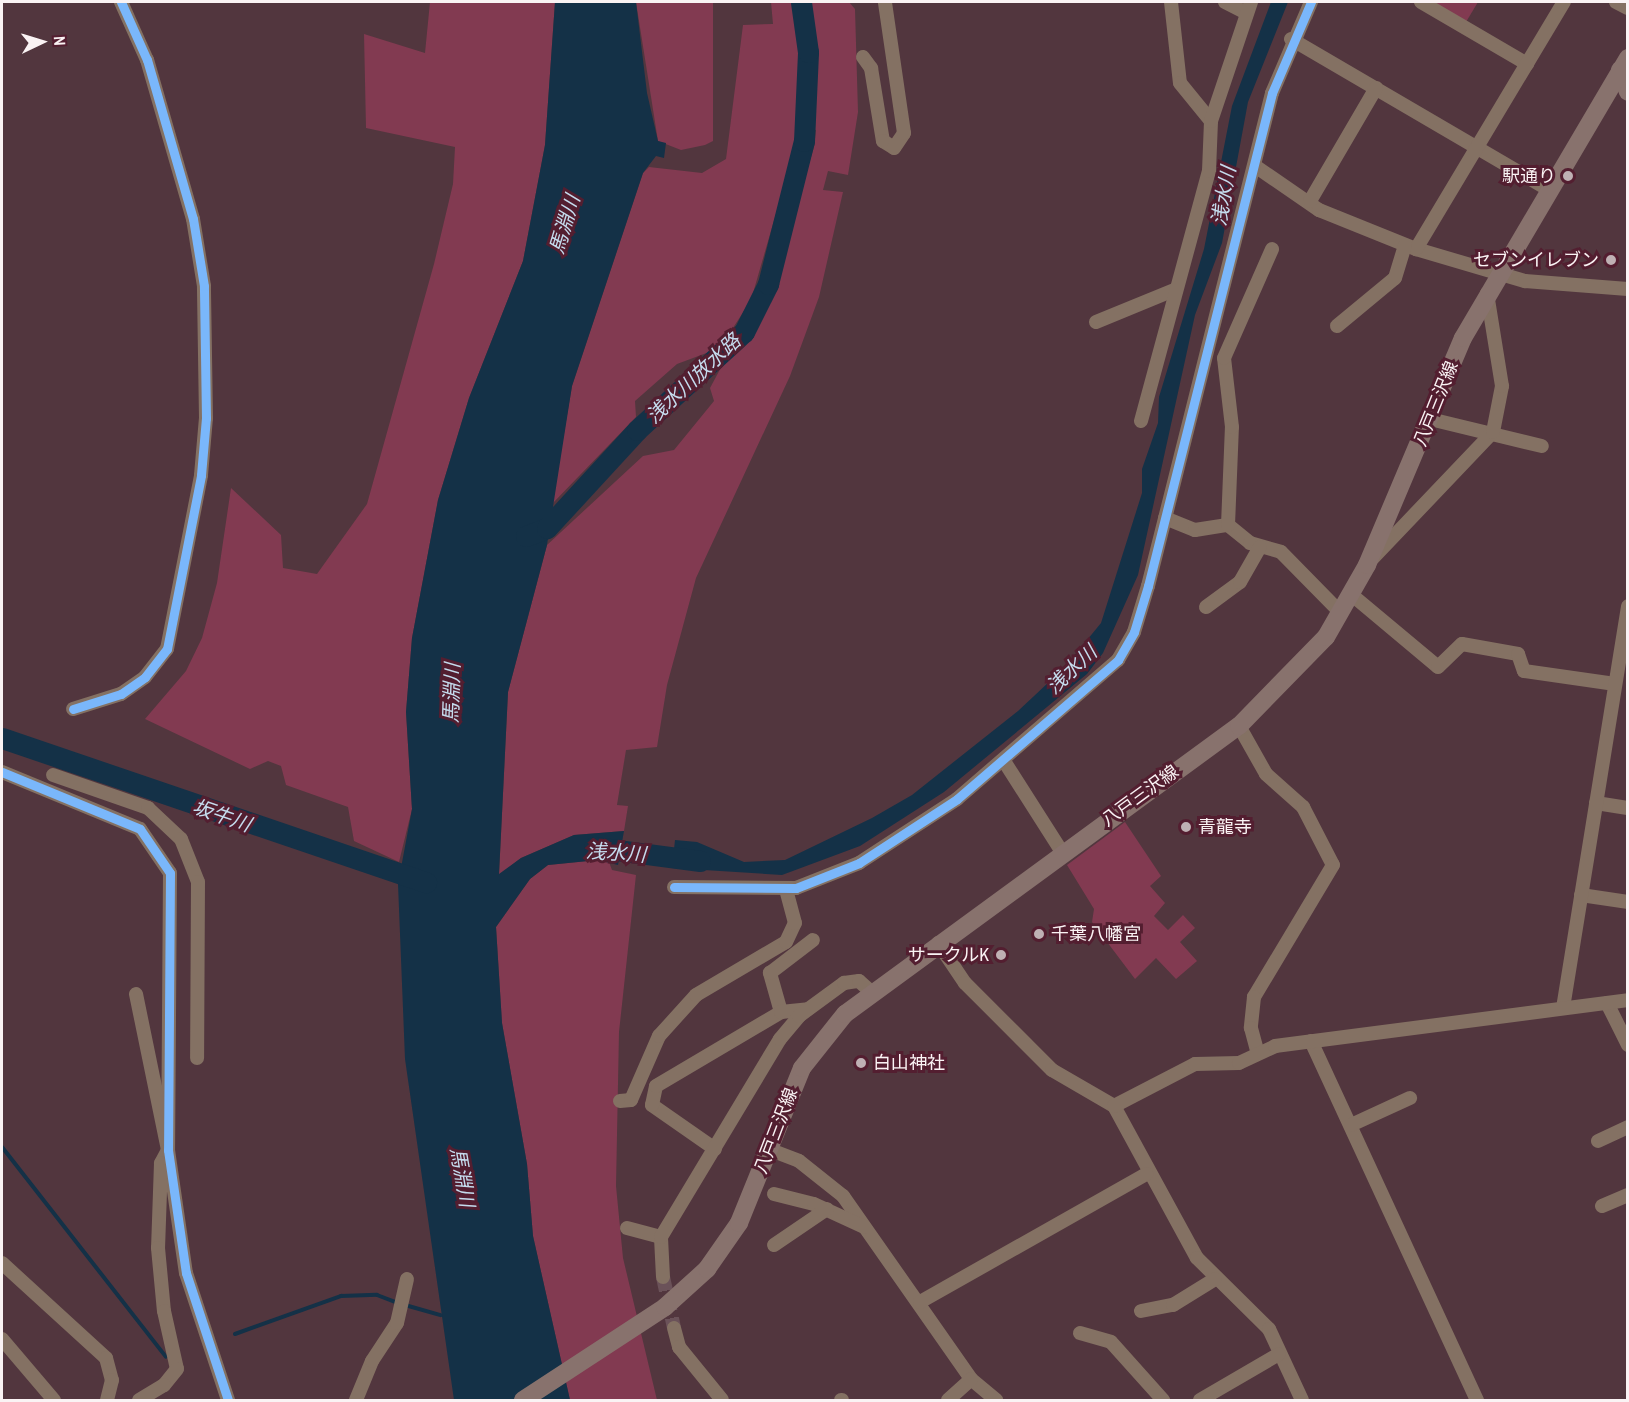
<!DOCTYPE html>
<meta charset="utf-8">
<style>
body{margin:0}
#map{position:relative;width:1629px;height:1402px;overflow:hidden;background:#52363e;font-family:"Archivo Narrow","Noto Sans JP",sans-serif}
div>[style]{position:absolute}
[style*='--x']{left:calc(var(--x)*1px);top:calc(var(--y)*1px);width:calc(var(--w)*1px);rotate:calc(var(--a)*1deg)}
.green>*{inset:0;background:#823a51}
.water>*{inset:0;background:#143147}
.stream>*{height:4px;margin:-2px;padding:0 2px;transform-origin:2px;border-radius:2px;background:#143147}
.river>*{height:21px;margin:-10.5px;padding:0 10.5px;transform-origin:10.5px;border-radius:10.5px;background:#143147}
.minor-tunnel>*{height:14px;margin-top:-7px;transform-origin:0;background:repeating-linear-gradient(90deg,#6b5259 0 14px,transparent 0 21px)}
.minor>*{height:14px;margin:-7px;padding:0 7px;transform-origin:7px;border-radius:7px;background:#847163}
.major>*{height:18px;margin:-9px;padding:0 9px;transform-origin:9px;border-radius:9px;background:#88726d}
.cycleway>*{height:9px;margin:-4.5px;padding:0 4.5px;transform-origin:4.5px;border-radius:4.5px;background:#7ab7fb}
.dots>*{width:16px;height:16px;translate:-50% -50%;box-sizing:border-box;border:3px solid #531e30;border-radius:50%}
span{translate:-50% -50%;white-space:nowrap;text-align:center;line-height:1.15;-webkit-text-stroke:6px #531e30;paint-order:stroke}
.poi-label{font-size:18px;color:#faf3f4}
.right{translate:-100% -50%;text-align:right}
.left{translate:0 -50%;text-align:left}
.street-label{font-size:18px;color:#faf3f4}
.water-label{font-size:20px;color:#c5dcee;font-style:italic}
.frame{position:absolute;inset:0;border:3px solid #faf3f4;pointer-events:none}
.north{position:absolute;left:12px;top:12px;width:60px;height:60px;-webkit-text-stroke:4px #531e30;paint-order:stroke;rotate:86deg;font-size:16px;font-weight:700;line-height:24px;text-align:center;color:#faf3f4}
.north::after{content:'';display:block;margin:auto;width:21px;height:27px;background:#faf3f4;clip-path:polygon(50% 0,100% 100%,50% 72%,0 100%)}
</style>
<div id="map">
<div class="green">
<div style="clip-path:polygon(430px 2px,555px 2px,545px 145px,523px 261px,469px 398px,438px 500px,412px 638px,406px 712px,412px 809px,399px 862px,354px 841px,348px 807px,286px 785px,281px 766px,268px 761px,250px 769px,145px 719px,186px 671px,202px 638px,217px 583px,231px 488px,281px 535px,283px 568px,317px 574px,367px 504px,434px 264px,453px 184px,455px 147px,366px 128px,364px 34px,425px 53px)"></div>
<div style="clip-path:polygon(636px 2px,713px 2px,713px 141px,705px 145px,681px 150px,658px 141px)"></div>
<div style="clip-path:polygon(771px 2px,849px 2px,855px 9px,858px 112px,848px 175px,828px 171px,823px 190px,843px 192px,819px 297px,790px 376px,696px 578px,667px 685px,657px 747px,626px 750px,617px 805px,628px 806px,624px 831px,574px 835px,521px 858px,499px 875px,508px 692px,547px 545px,643px 456px,674px 450px,714px 401px,710px 388px,724px 362px,753px 329px,773px 287px,814px 147px,816px 130px,801px 127px,751px 300px,720px 348px,677px 364px,635px 401px,636px 417px,552px 504px,572px 386px,643px 173px,649px 167px,702px 173px,726px 159px,743px 25px,773px 24px)"></div>
<div style="clip-path:polygon(1431px 2px,1478px 2px,1466px 22px)"></div>
<div style="clip-path:polygon(1125px 822px,1161px 876px,1150px 886px,1165px 903px,1154px 916px,1168px 930px,1183px 915px,1195px 928px,1180px 942px,1197px 961px,1176px 979px,1156px 958px,1135px 979px,1092px 922px,1094px 909px,1067px 865px)"></div>
<div style="clip-path:polygon(598px 860px,609px 862px,612px 870px,636px 875px,619px 1032px,616px 1186px,623px 1258px,657px 1400px,570px 1400px,533px 1236px,527px 1164px,502px 1023px,496px 927px,530px 879px,548px 865px)"></div>
</div>
<div class="water">
<div style="clip-path:polygon(555px 2px,636px 2px,647px 93px,658px 141px,666px 143px,664px 158px,656px 156px,643px 173px,572px 386px,547px 545px,508px 692px,499px 874px,521px 858px,574px 835px,624px 831px,618px 865px,598px 860px,548px 865px,530px 879px,496px 927px,502px 1023px,527px 1164px,533px 1236px,570px 1400px,454px 1400px,405px 1059px,398px 884px,412px 809px,406px 712px,412px 638px,438px 500px,469px 398px,523px 261px,545px 145px)"></div>
<div style="clip-path:polygon(1271px 2px,1288px 2px,1248px 102px,1222px 243px,1195px 315px,1138px 575px,1103px 653px,1087px 674px,944px 792px,860px 846px,782px 875px,672px 868px,675px 840px,697px 842px,744px 862px,785px 860px,872px 818px,912px 795px,1018px 711px,1065px 667px,1101px 623px,1142px 493px,1142px 469px,1158px 423px,1159px 397px,1204px 249px,1232px 106px)"></div>
</div>
<div class="stream">
<div style="--x:2;--y:1147;--w:266;--a:52"></div>
<div style="--x:405;--y:1305;--w:37;--a:16"></div>
<div style="--x:235;--y:1334;--w:113;--a:-19.7"></div>
<div style="--x:341;--y:1296;--w:36;--a:-2"></div>
<div style="--x:377;--y:1295;--w:22;--a:21"></div>
</div>
<div class="river">
<div style="--x:526;--y:536;--w:22;--a:-21"></div>
<div style="--x:547;--y:528;--w:133;--a:-47.4"></div>
<div style="--x:637;--y:430;--w:145;--a:-42.5"></div>
<div style="--x:744;--y:332;--w:54;--a:-63.4"></div>
<div style="--x:768;--y:284;--w:147;--a:-75.9"></div>
<div style="--x:804;--y:141;--w:89;--a:-87.4"></div>
<div style="--x:808;--y:52;--w:50;--a:-98"></div>
<div style="--x:2;--y:738;--w:448;--a:18.8"></div>
<div style="--x:594;--y:847;--w:107;--a:7.5"></div>
</div>
<div class="minor-tunnel">
<div style="--x:663;--y:1277;--w:52;--a:77.8"></div>
</div>
<div class="minor">
<div style="--x:1171;--y:2;--w:81;--a:83.7"></div>
<div style="--x:1180;--y:83;--w:49;--a:50.8"></div>
<div style="--x:1225;--y:2;--w:22;--a:27"></div>
<div style="--x:1421;--y:2;--w:123;--a:30.3"></div>
<div style="--x:1616;--y:2;--w:13;--a:27"></div>
<div style="--x:1291;--y:39;--w:298;--a:30.3"></div>
<div style="--x:863;--y:57;--w:14;--a:54"></div>
<div style="--x:871;--y:68;--w:74;--a:80.7"></div>
<div style="--x:883;--y:141;--w:13;--a:32"></div>
<div style="--x:894;--y:148;--w:18;--a:-56"></div>
<div style="--x:904;--y:133;--w:132;--a:-98.3"></div>
<div style="--x:1255;--y:166;--w:78;--a:34.5"></div>
<div style="--x:1319;--y:210;--w:105;--a:21.9"></div>
<div style="--x:1416;--y:249;--w:114;--a:16.4"></div>
<div style="--x:1525;--y:281;--w:103;--a:4.4"></div>
<div style="--x:1310;--y:201;--w:131;--a:-59.7"></div>
<div style="--x:1416;--y:249;--w:288;--a:-59.1"></div>
<div style="--x:1096;--y:322;--w:84;--a:-22.3"></div>
<div style="--x:1337;--y:326;--w:75;--a:-39.6"></div>
<div style="--x:1395;--y:278;--w:34;--a:-73"></div>
<div style="--x:1430;--y:419;--w:115;--a:13.6"></div>
<div style="--x:1141;--y:421;--w:259;--a:-74.8"></div>
<div style="--x:1209;--y:171;--w:50;--a:-87.7"></div>
<div style="--x:1211;--y:121;--w:126;--a:-71.4"></div>
<div style="--x:1165;--y:518;--w:32;--a:22"></div>
<div style="--x:1195;--y:530;--w:33;--a:-9"></div>
<div style="--x:1228;--y:525;--w:28;--a:39"></div>
<div style="--x:1250;--y:543;--w:32;--a:16"></div>
<div style="--x:1281;--y:552;--w:86;--a:45.5"></div>
<div style="--x:1228;--y:525;--w:98;--a:-87.7"></div>
<div style="--x:1232;--y:427;--w:69;--a:-96.6"></div>
<div style="--x:1224;--y:358;--w:119;--a:-66.2"></div>
<div style="--x:1373;--y:558;--w:174;--a:-46.4"></div>
<div style="--x:1493;--y:432;--w:47;--a:-78.9"></div>
<div style="--x:1502;--y:386;--w:94;--a:-99.2"></div>
<div style="--x:1352;--y:595;--w:112;--a:39.9"></div>
<div style="--x:1438;--y:667;--w:33;--a:-44"></div>
<div style="--x:1462;--y:644;--w:57;--a:10.1"></div>
<div style="--x:1518;--y:654;--w:18;--a:71"></div>
<div style="--x:1524;--y:671;--w:92;--a:8.1"></div>
<div style="--x:1206;--y:607;--w:42;--a:-36.3"></div>
<div style="--x:1240;--y:582;--w:40;--a:-60.3"></div>
<div style="--x:73;--y:709;--w:50;--a:-17.4"></div>
<div style="--x:121;--y:694;--w:29;--a:-35"></div>
<div style="--x:145;--y:677;--w:36;--a:-52"></div>
<div style="--x:167;--y:649;--w:177;--a:-78.9"></div>
<div style="--x:201;--y:475;--w:57;--a:-85"></div>
<div style="--x:206;--y:418;--w:132;--a:-90.9"></div>
<div style="--x:204;--y:286;--w:68;--a:-99.3"></div>
<div style="--x:193;--y:219;--w:166;--a:-106.1"></div>
<div style="--x:147;--y:60;--w:64;--a:-114.1"></div>
<div style="--x:1239;--y:726;--w:55;--a:60.6"></div>
<div style="--x:1266;--y:774;--w:50;--a:41.7"></div>
<div style="--x:1303;--y:807;--w:65;--a:62.7"></div>
<div style="--x:1333;--y:865;--w:154;--a:120.9"></div>
<div style="--x:1254;--y:997;--w:31;--a:96"></div>
<div style="--x:1251;--y:1028;--w:24;--a:75"></div>
<div style="--x:1004;--y:761;--w:108;--a:57.5"></div>
<div style="--x:2;--y:772;--w:149;--a:22.4"></div>
<div style="--x:140;--y:829;--w:53;--a:55.7"></div>
<div style="--x:170;--y:873;--w:277;--a:90.4"></div>
<div style="--x:168;--y:1150;--w:124;--a:81.7"></div>
<div style="--x:186;--y:1273;--w:134;--a:71.7"></div>
<div style="--x:53;--y:775;--w:101;--a:19.2"></div>
<div style="--x:148;--y:808;--w:45;--a:43.2"></div>
<div style="--x:181;--y:839;--w:46;--a:68.4"></div>
<div style="--x:198;--y:882;--w:176;--a:90.3"></div>
<div style="--x:1596;--y:803;--w:32;--a:9"></div>
<div style="--x:674;--y:887;--w:122;--a:0.5"></div>
<div style="--x:796;--y:888;--w:68;--a:-21.6"></div>
<div style="--x:859;--y:863;--w:117;--a:-33.1"></div>
<div style="--x:957;--y:799;--w:213;--a:-40.8"></div>
<div style="--x:1118;--y:660;--w:32;--a:-60"></div>
<div style="--x:1134;--y:632;--w:48;--a:-73.1"></div>
<div style="--x:1148;--y:586;--w:508;--a:-75.88"></div>
<div style="--x:1272;--y:93;--w:99;--a:-66.8"></div>
<div style="--x:1581;--y:895;--w:48;--a:8.5"></div>
<div style="--x:938;--y:943;--w:48;--a:56"></div>
<div style="--x:965;--y:983;--w:123;--a:45"></div>
<div style="--x:1052;--y:1070;--w:72;--a:30.1"></div>
<div style="--x:1114;--y:1106;--w:173;--a:61.4"></div>
<div style="--x:1197;--y:1258;--w:101;--a:44.6"></div>
<div style="--x:1269;--y:1329;--w:78;--a:65.1"></div>
<div style="--x:136;--y:994;--w:159;--a:78.4"></div>
<div style="--x:168;--y:1150;--w:15;--a:118"></div>
<div style="--x:161;--y:1163;--w:85;--a:92"></div>
<div style="--x:158;--y:1248;--w:63;--a:84.6"></div>
<div style="--x:164;--y:1311;--w:59;--a:77.4"></div>
<div style="--x:177;--y:1369;--w:21;--a:129"></div>
<div style="--x:164;--y:1385;--w:29;--a:149"></div>
<div style="--x:1607;--y:1003;--w:47;--a:63.4"></div>
<div style="--x:1563;--y:1008;--w:407;--a:-80.8"></div>
<div style="--x:781;--y:1012;--w:41;--a:-105.8"></div>
<div style="--x:770;--y:973;--w:54;--a:-37.5"></div>
<div style="--x:1311;--y:1041;--w:396;--a:65.2"></div>
<div style="--x:620;--y:1101;--w:11;--a:-5"></div>
<div style="--x:631;--y:1100;--w:70;--a:-66.4"></div>
<div style="--x:659;--y:1036;--w:55;--a:-47.9"></div>
<div style="--x:696;--y:995;--w:104;--a:-30.5"></div>
<div style="--x:786;--y:942;--w:21;--a:-65"></div>
<div style="--x:795;--y:923;--w:35;--a:-105"></div>
<div style="--x:1114;--y:1106;--w:91;--a:-27.4"></div>
<div style="--x:1195;--y:1064;--w:44;--a:-1.3"></div>
<div style="--x:1239;--y:1063;--w:40;--a:-25"></div>
<div style="--x:1275;--y:1046;--w:356;--a:-7.4"></div>
<div style="--x:1351;--y:1125;--w:65;--a:-24.6"></div>
<div style="--x:1598;--y:1141;--w:33;--a:-25"></div>
<div style="--x:715;--y:1149;--w:77;--a:-145.1"></div>
<div style="--x:652;--y:1105;--w:19;--a:-78"></div>
<div style="--x:656;--y:1086;--w:145;--a:-30.6"></div>
<div style="--x:781;--y:1012;--w:27;--a:-6"></div>
<div style="--x:768;--y:1149;--w:33;--a:21"></div>
<div style="--x:799;--y:1161;--w:56;--a:38.5"></div>
<div style="--x:843;--y:1196;--w:223;--a:55"></div>
<div style="--x:971;--y:1379;--w:33;--a:40"></div>
<div style="--x:774;--y:1194;--w:41;--a:14"></div>
<div style="--x:814;--y:1204;--w:55;--a:24.7"></div>
<div style="--x:1602;--y:1206;--w:28;--a:-23"></div>
<div style="--x:627;--y:1228;--w:35;--a:15"></div>
<div style="--x:774;--y:1245;--w:64;--a:-34.2"></div>
<div style="--x:2;--y:1263;--w:141;--a:42.4"></div>
<div style="--x:106;--y:1358;--w:23;--a:75"></div>
<div style="--x:112;--y:1380;--w:21;--a:104"></div>
<div style="--x:663;--y:1277;--w:40;--a:-92.9"></div>
<div style="--x:661;--y:1237;--w:231;--a:-59"></div>
<div style="--x:780;--y:1039;--w:30;--a:-50"></div>
<div style="--x:799;--y:1016;--w:56;--a:-36.3"></div>
<div style="--x:844;--y:983;--w:15;--a:-8"></div>
<div style="--x:859;--y:981;--w:15;--a:42"></div>
<div style="--x:920;--y:1302;--w:260;--a:-29.5"></div>
<div style="--x:1141;--y:1311;--w:33;--a:-11"></div>
<div style="--x:1173;--y:1305;--w:49;--a:-31.8"></div>
<div style="--x:674;--y:1328;--w:20;--a:75"></div>
<div style="--x:679;--y:1347;--w:68;--a:50.9"></div>
<div style="--x:1080;--y:1333;--w:32;--a:16"></div>
<div style="--x:1111;--y:1342;--w:78;--a:48.1"></div>
<div style="--x:2;--y:1339;--w:80;--a:49.6"></div>
<div style="--x:356;--y:1400;--w:42;--a:-67.7"></div>
<div style="--x:372;--y:1361;--w:45;--a:-56.7"></div>
<div style="--x:397;--y:1323;--w:45;--a:-77.2"></div>
<div style="--x:841;--y:1400;--w:1;--a:0"></div>
<div style="--x:948;--y:1400;--w:31;--a:-42"></div>
<div style="--x:1200;--y:1400;--w:91;--a:-30.2"></div>
</div>
<div class="major">
<div style="--x:1620;--y:70;--w:23;--a:70"></div>
<div style="--x:523;--y:1400;--w:170;--a:-33.2"></div>
<div style="--x:665;--y:1307;--w:57;--a:-42.1"></div>
<div style="--x:707;--y:1269;--w:56;--a:-55.2"></div>
<div style="--x:739;--y:1223;--w:167;--a:-67.9"></div>
<div style="--x:802;--y:1068;--w:69;--a:-51.5"></div>
<div style="--x:845;--y:1014;--w:488;--a:-36.2"></div>
<div style="--x:1239;--y:726;--w:124;--a:-45.7"></div>
<div style="--x:1326;--y:637;--w:83;--a:-60.3"></div>
<div style="--x:1367;--y:565;--w:246;--a:-67.1"></div>
<div style="--x:1463;--y:338;--w:325;--a:-59.5"></div>
</div>
<div class="cycleway">
<div style="--x:73;--y:709;--w:50;--a:-17.4"></div>
<div style="--x:121;--y:694;--w:29;--a:-35"></div>
<div style="--x:145;--y:677;--w:36;--a:-52"></div>
<div style="--x:167;--y:649;--w:177;--a:-78.9"></div>
<div style="--x:201;--y:475;--w:57;--a:-85"></div>
<div style="--x:206;--y:418;--w:132;--a:-90.9"></div>
<div style="--x:204;--y:286;--w:68;--a:-99.3"></div>
<div style="--x:193;--y:219;--w:166;--a:-106.1"></div>
<div style="--x:147;--y:60;--w:64;--a:-114.1"></div>
<div style="--x:2;--y:772;--w:149;--a:22.4"></div>
<div style="--x:140;--y:829;--w:53;--a:55.7"></div>
<div style="--x:170;--y:873;--w:277;--a:90.4"></div>
<div style="--x:168;--y:1150;--w:124;--a:81.7"></div>
<div style="--x:186;--y:1273;--w:134;--a:71.7"></div>
<div style="--x:674;--y:887;--w:122;--a:0.5"></div>
<div style="--x:796;--y:888;--w:68;--a:-21.6"></div>
<div style="--x:859;--y:863;--w:117;--a:-33.1"></div>
<div style="--x:957;--y:799;--w:213;--a:-40.8"></div>
<div style="--x:1118;--y:660;--w:32;--a:-60"></div>
<div style="--x:1134;--y:632;--w:48;--a:-73.1"></div>
<div style="--x:1148;--y:586;--w:508;--a:-75.88"></div>
<div style="--x:1272;--y:93;--w:99;--a:-66.8"></div>
</div>
<div class="dots">
<div style="left:1568px;top:176px;background:#bfb1b4"></div>
<div style="left:1611px;top:260px;background:#bfb1b4"></div>
<div style="left:1186px;top:827px;background:#bfb1b4"></div>
<div style="left:1039px;top:934px;background:#bfb1b4"></div>
<div style="left:1001px;top:955px;background:#bfb1b4"></div>
<div style="left:861px;top:1063px;background:#bfb1b4"></div>
</div>
<div class="poi-label">
<span class="right" style="left:1556px;top:176px">駅通り</span>
<span class="right" style="left:1599px;top:260px">セブンイレブン</span>
<span class="left" style="left:1198px;top:827px">青龍寺</span>
<span class="left" style="left:1051px;top:934px">千葉八幡宮</span>
<span class="right" style="left:989px;top:955px">サークルK</span>
<span class="left" style="left:873px;top:1063px">白山神社</span>
</div>
<div class="street-label">
<span style="left:1436px;top:404px;rotate:-68deg">八戸三沢線</span>
<span style="left:1140px;top:796px;rotate:-36deg">八戸三沢線</span>
<span style="left:776px;top:1131px;rotate:-69deg">八戸三沢線</span>
</div>
<div class="water-label">
<span style="left:1223px;top:196px;rotate:-80deg">浅水川</span>
<span style="left:564px;top:224px;rotate:-73deg">馬淵川</span>
<span style="left:693px;top:378px;rotate:-43deg">浅水川放水路</span>
<span style="left:1071px;top:669px;rotate:-43deg">浅水川</span>
<span style="left:451px;top:693px;rotate:-88deg">馬淵川</span>
<span style="left:222px;top:815px;rotate:19deg">坂牛川</span>
<span style="left:616px;top:852px;rotate:4deg">浅水川</span>
<span style="left:463px;top:1177px;rotate:80deg">馬淵川</span>
</div>
<div class="frame"></div>
<div class="north">N</div>
</div>
